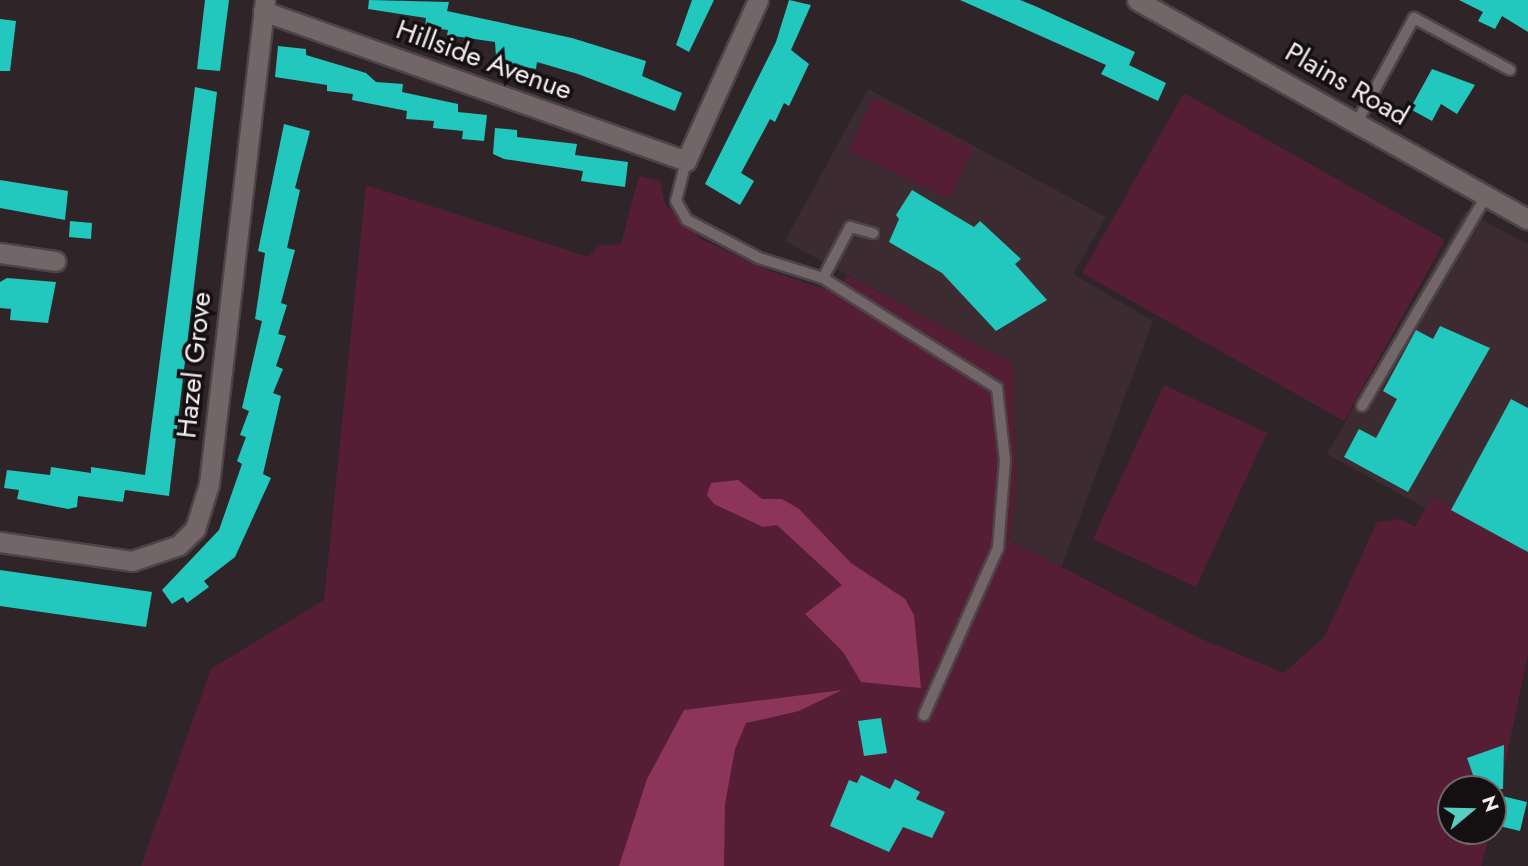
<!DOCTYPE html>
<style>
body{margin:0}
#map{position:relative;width:1528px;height:866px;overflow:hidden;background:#2f2528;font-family:Jost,sans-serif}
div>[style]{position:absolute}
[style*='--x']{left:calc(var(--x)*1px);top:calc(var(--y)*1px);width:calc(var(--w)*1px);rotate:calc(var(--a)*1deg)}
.built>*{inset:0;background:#3c2c31}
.green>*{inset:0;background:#561e35}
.forest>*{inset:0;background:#8d3559}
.building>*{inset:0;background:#22c7be}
.roads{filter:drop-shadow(2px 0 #4c4446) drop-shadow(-2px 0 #4c4446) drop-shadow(0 2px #4c4446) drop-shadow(0 -2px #4c4446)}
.service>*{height:10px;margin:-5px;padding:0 5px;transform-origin:5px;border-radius:5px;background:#726669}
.minor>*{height:19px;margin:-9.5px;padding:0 9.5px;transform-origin:9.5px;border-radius:9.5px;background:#726669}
.secondary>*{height:19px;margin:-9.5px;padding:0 9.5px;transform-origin:9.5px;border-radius:9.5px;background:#726669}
span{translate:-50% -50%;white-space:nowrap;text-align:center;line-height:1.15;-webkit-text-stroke:7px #140f11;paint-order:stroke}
.street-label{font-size:28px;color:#f4edef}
.north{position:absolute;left:1437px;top:775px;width:70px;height:70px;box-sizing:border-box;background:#140f11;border:2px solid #6e686a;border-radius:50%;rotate:71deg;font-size:19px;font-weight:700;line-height:28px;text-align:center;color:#f4edef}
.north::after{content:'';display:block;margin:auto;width:24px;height:32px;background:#55cec6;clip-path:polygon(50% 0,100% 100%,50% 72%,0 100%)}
</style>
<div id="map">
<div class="built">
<div style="clip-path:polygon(868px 89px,1106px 217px,1073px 274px,1153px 321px,1061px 568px,1009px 539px,1016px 490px,1013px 364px,785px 241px)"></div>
<div style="clip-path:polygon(1465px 211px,1528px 244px,1528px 550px,1434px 496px,1427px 509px,1327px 454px)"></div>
</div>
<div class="green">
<div style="clip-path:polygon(1184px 93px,1445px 240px,1344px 421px,1082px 273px)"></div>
<div style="clip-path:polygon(874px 98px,974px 148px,949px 199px,848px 150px)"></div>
<div style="clip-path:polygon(639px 176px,660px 181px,665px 204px,701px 239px,770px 271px,837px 293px,847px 275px,1013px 364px,1016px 490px,1009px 540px,1199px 638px,1284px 673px,1325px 636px,1377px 522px,1400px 519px,1415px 527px,1433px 496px,1528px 550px,1528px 655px,1493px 821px,1493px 789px,1451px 789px,1451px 831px,1490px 831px,1481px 866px,141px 866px,211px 669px,324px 600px,366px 185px,588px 257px,599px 246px,621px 244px)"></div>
<div style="clip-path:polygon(1164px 385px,1267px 433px,1196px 587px,1093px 539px)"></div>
</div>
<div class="forest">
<div style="clip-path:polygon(738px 480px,762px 499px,782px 499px,799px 509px,851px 563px,905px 599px,914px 615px,921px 688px,861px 682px,843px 652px,805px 614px,842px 585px,777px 525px,763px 527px,714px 504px,707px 495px,711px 483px)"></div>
<div style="clip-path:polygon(842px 690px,799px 711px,746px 723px,735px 749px,725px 804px,724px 866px,619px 866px,647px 779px,684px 710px)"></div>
</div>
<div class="building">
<div style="clip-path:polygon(205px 0,229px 0,220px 71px,197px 69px)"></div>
<div style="clip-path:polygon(369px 0,449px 2px,447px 11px,572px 38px,646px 61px,642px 76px,682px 93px,675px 111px,578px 74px,537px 62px,536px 69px,520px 66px,496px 57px,495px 42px,447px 35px,448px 30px,425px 27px,426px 18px,368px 9px)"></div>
<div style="clip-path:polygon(692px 0,714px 0,689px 52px,676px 45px)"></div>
<div style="clip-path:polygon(789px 0,811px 5px,791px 50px,809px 64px,789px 106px,784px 103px,775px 122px,770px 119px,741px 173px,754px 181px,740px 205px,705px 184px,776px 42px)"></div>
<div style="clip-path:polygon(960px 0,1020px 0,1035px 6px,1135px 52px,1129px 65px,1166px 83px,1158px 101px,1101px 74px,1106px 65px)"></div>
<div style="clip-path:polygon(1459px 0,1528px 0,1528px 32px,1502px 16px,1495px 29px,1478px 21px,1483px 12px)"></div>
<div style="clip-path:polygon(0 19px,16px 21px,10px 71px,0 71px)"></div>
<div style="clip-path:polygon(278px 46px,306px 49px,306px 55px,366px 73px,376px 82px,403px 84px,402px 92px,458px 104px,458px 112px,487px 115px,484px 141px,462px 139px,463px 131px,433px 128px,434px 121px,406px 119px,407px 111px,352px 100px,353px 94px,327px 91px,327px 85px,275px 77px)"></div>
<div style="clip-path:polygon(1432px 69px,1475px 85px,1457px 114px,1441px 104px,1432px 121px,1410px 109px)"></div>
<div style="clip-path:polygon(195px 87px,217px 92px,169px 496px,125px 490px,123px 502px,78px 496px,77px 507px,68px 509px,17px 499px,19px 490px,4px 488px,7px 470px,50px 475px,51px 467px,91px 473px,91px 467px,145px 475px)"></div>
<div style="clip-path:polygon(284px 124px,310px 131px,295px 188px,300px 190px,287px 248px,295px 250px,281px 303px,287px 305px,278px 334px,286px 336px,276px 366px,283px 369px,273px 393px,281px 396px,263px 474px,271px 478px,235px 557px,204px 581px,209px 587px,187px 603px,183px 597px,172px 604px,162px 590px,219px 530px,242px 464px,237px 461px,246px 437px,240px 435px,249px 411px,242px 408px,262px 321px,255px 319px,265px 253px,258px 251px)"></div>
<div style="clip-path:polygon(495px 128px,517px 130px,517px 137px,577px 144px,575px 155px,628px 162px,625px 187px,581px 181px,583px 171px,504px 159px,493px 154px)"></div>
<div style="clip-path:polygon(0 180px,68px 191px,65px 220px,0 208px)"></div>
<div style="clip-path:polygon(912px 190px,974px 227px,980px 221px,1021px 259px,1015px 264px,1047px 300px,996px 331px,942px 273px,889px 242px,899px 219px,896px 215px)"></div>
<div style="clip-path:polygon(70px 221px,92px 223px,91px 239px,69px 237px)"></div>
<div style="clip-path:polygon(7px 278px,56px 282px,48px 323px,10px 320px,11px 309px,0 308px,0 282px)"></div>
<div style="clip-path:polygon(1440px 326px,1490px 348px,1408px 492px,1344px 457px,1359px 429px,1376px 438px,1397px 399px,1383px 391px,1416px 330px,1433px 339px)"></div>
<div style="clip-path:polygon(1511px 399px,1528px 408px,1528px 552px,1451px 510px)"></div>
<div style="clip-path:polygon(0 570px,152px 592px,146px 627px,0 606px)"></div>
<div style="clip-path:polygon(881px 718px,887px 753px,864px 756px,858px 721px)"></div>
<div style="clip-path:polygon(1504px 745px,1503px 789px,1478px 789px,1467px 758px)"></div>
<div style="clip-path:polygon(861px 775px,890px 789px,895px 779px,920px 792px,916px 799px,945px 812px,932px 838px,903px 827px,889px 852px,830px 826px,849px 780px,857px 783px)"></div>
<div style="clip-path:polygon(1502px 796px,1527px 802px,1520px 831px,1495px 825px)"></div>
</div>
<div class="roads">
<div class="service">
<div style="--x:1357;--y:122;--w:119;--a:-61.3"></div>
<div style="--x:1414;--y:18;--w:109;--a:28.4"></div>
<div style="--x:686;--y:161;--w:41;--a:104"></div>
<div style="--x:676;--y:201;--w:22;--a:60"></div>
<div style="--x:687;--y:220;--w:81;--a:27.8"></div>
<div style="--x:759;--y:258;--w:67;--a:17.4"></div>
<div style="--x:823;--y:278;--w:206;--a:32.3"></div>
<div style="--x:997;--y:388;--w:72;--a:83.7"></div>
<div style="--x:1005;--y:460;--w:88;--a:94.5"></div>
<div style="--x:998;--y:548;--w:183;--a:113.9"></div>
<div style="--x:823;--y:278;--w:58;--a:-62.1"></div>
<div style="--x:850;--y:227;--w:24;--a:15"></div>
<div style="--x:1362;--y:406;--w:244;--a:-59.4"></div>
</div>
<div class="minor">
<div style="--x:263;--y:11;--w:449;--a:19.5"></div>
<div style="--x:686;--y:161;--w:176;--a:-65.9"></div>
<div style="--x:0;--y:253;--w:56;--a:8.3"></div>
<div style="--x:0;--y:542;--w:133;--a:8.2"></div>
<div style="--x:132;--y:561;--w:50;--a:-18.8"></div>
<div style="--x:179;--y:545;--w:23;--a:-45"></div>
<div style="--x:195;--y:529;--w:47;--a:-72.7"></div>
<div style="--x:209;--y:484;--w:487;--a:-83.4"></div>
</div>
<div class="secondary">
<div style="--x:1137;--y:0;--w:448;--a:29.3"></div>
</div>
</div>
<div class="street-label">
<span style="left:484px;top:60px;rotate:20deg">Hillside Avenue</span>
<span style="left:1347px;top:84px;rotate:30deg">Plains Road</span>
<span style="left:194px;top:365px;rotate:-84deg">Hazel Grove</span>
</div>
<div class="north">N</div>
</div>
